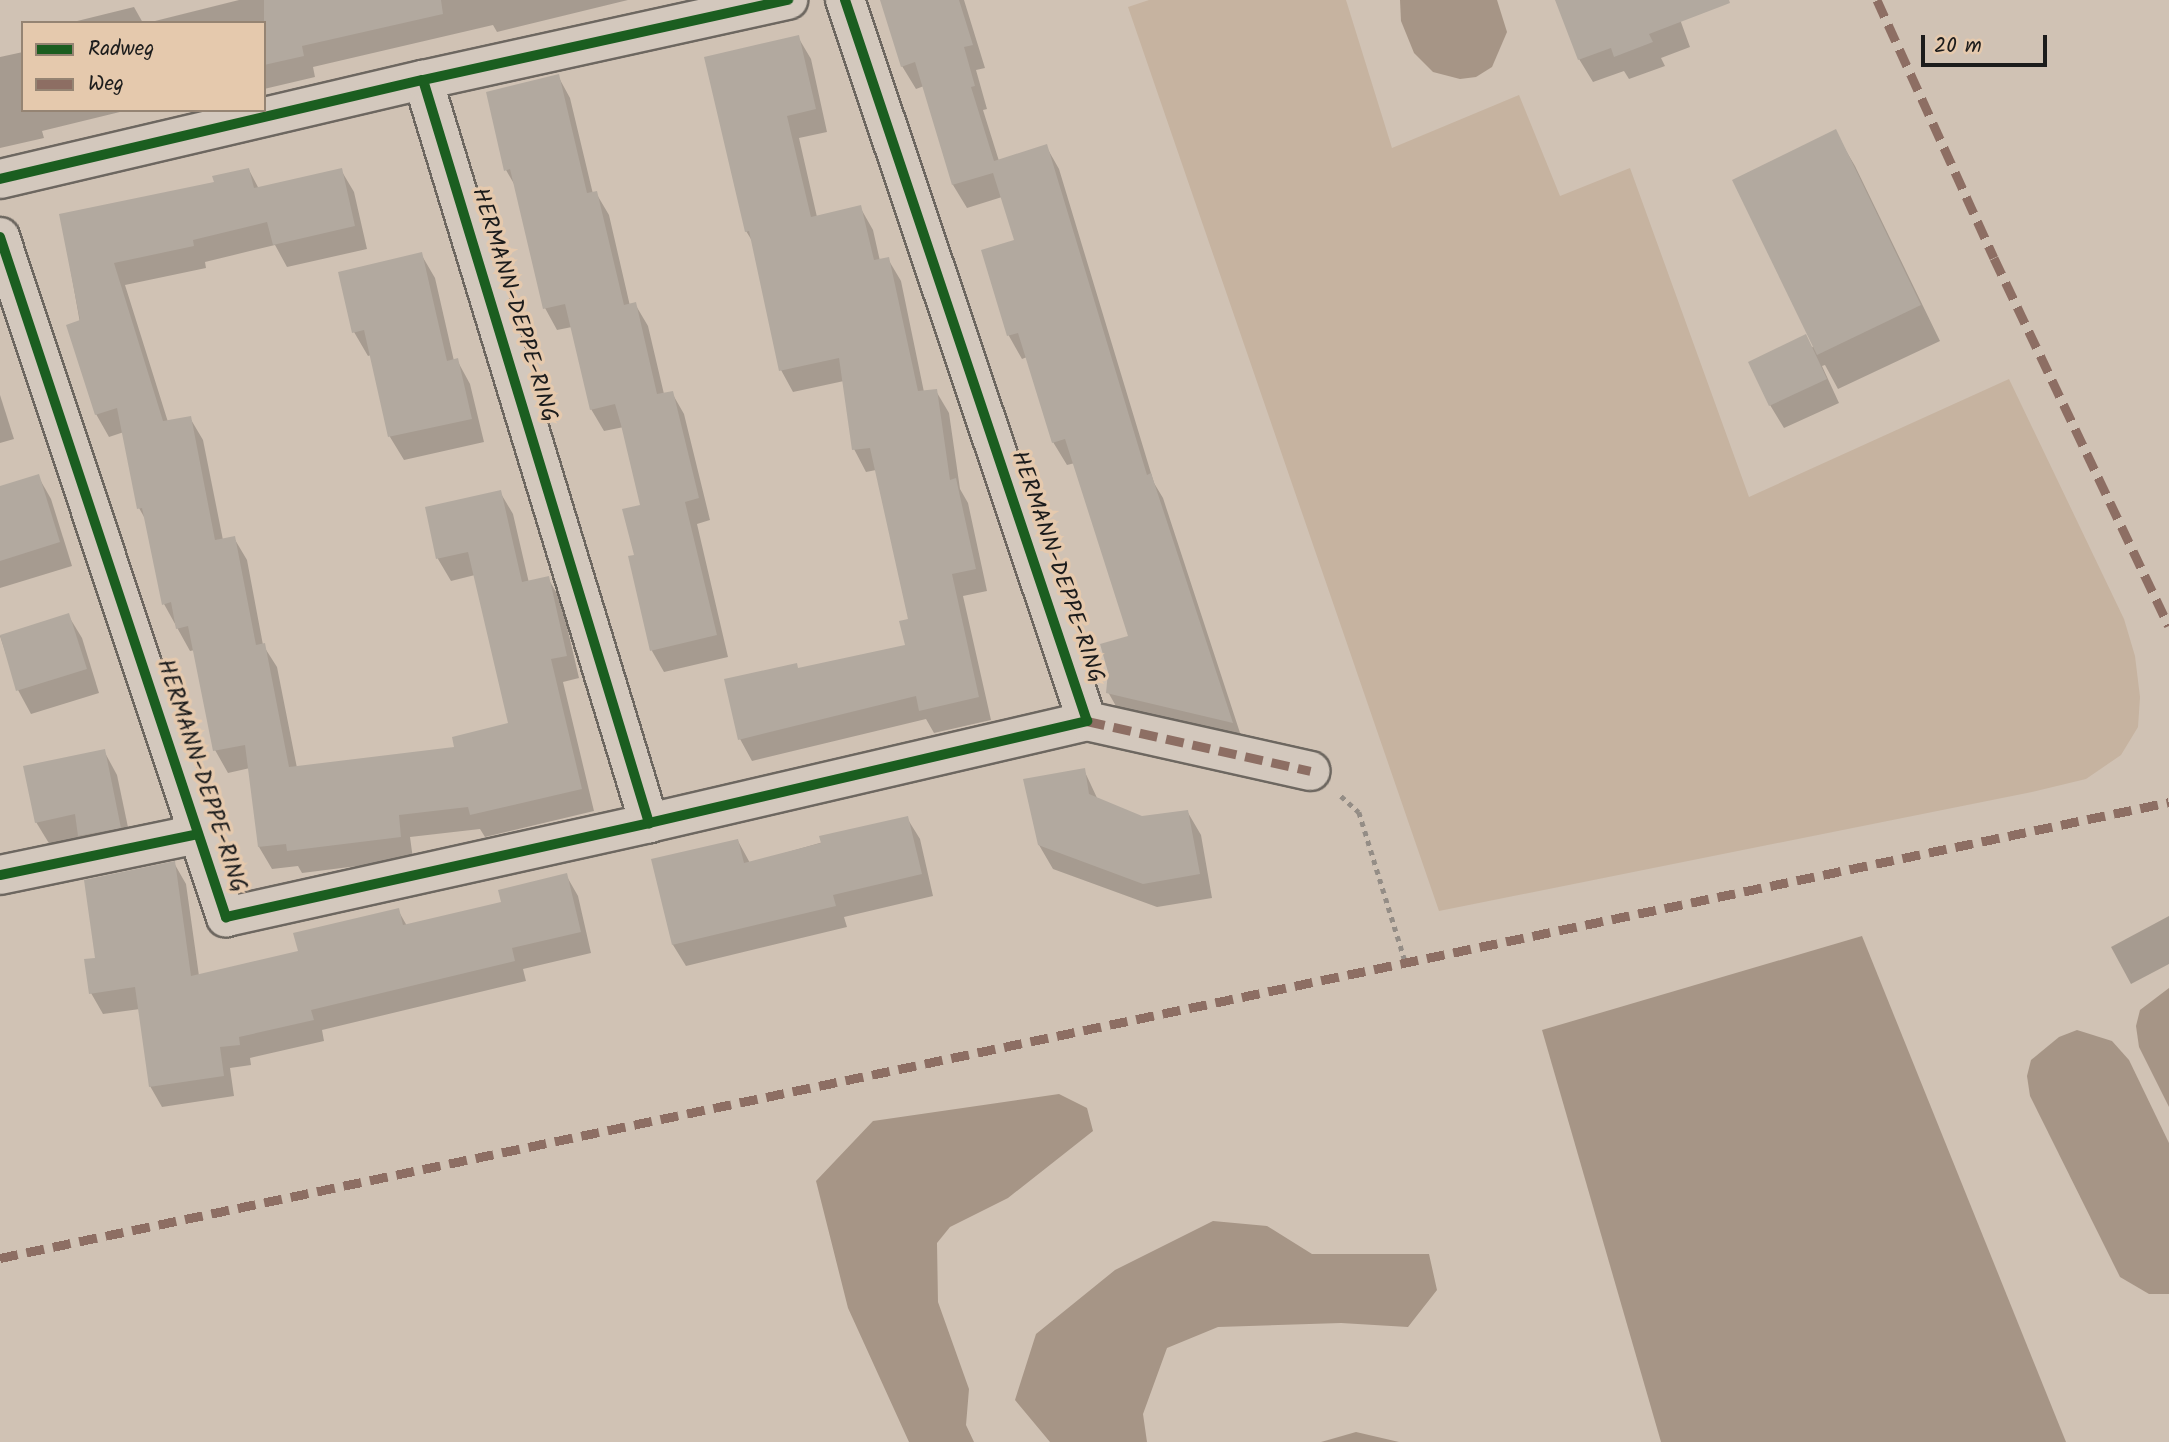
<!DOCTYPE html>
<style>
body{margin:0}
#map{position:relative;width:2169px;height:1442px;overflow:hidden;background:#d0c2b4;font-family:Kalam,sans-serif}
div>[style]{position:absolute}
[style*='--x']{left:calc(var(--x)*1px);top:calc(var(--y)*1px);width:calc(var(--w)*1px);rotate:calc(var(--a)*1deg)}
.green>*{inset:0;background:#c6b3a0}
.water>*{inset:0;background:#a69586}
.shadow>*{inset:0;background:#0003}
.building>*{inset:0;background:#b2a99f}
.path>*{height:4.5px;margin-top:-2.25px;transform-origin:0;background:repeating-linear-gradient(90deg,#948d86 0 5px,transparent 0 10px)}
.roads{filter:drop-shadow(2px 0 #6d6760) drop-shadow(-2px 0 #6d6760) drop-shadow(0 2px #6d6760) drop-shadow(0 -2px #6d6760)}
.street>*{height:38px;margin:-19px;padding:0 19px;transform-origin:19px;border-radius:19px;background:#d3c8bd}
.quiet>*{height:9px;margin-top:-4.5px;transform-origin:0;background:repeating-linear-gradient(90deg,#8d6e63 0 18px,transparent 0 27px)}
.cycleway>*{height:10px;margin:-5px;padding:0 5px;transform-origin:5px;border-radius:5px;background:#1b5e20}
span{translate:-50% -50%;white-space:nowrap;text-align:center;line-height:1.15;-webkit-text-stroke:7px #e5c9ad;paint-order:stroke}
.street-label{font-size:23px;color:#1c1c1c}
.legend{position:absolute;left:21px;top:21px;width:245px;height:91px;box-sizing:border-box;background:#e5c9ad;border:2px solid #958473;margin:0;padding:9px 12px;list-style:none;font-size:21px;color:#1c1c1c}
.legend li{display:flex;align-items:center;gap:14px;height:35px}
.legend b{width:35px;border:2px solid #958473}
.scale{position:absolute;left:1921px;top:35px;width:126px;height:32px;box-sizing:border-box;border:4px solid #1c1c1c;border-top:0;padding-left:9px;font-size:21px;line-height:24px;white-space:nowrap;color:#1c1c1c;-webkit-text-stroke:5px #e5c9ad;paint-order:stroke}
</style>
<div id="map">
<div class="green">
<div style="clip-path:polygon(1149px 0,1346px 0,1392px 148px,1519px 95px,1560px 196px,1630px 168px,1749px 497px,2009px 379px,2124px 619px,2135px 656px,2140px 697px,2138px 727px,2121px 755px,2086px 779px,2032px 792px,1439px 911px,1128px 7px)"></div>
</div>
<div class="water">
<div style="clip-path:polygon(1400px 0,1497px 0,1507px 32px,1492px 67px,1476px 77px,1460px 79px,1433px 72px,1414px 53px,1401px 21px)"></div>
<div style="clip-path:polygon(1862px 936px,2066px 1442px,1661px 1442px,1542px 1030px)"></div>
<div style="clip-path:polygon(2169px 988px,2169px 1107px,2139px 1047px,2136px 1026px,2140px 1010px)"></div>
<div style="clip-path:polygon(2077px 1030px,2112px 1041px,2129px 1060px,2169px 1143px,2169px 1294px,2149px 1294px,2120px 1277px,2030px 1096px,2027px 1076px,2031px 1060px,2059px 1037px)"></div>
<div style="clip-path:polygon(1059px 1094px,1087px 1108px,1093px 1131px,1008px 1198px,950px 1227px,937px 1243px,938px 1302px,969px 1389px,966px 1425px,974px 1442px,909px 1442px,848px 1308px,816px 1181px,873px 1121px)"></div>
<div style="clip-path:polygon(1213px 1221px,1267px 1226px,1312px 1254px,1429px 1254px,1437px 1290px,1408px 1327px,1341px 1323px,1218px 1327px,1167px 1348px,1143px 1414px,1147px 1442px,1050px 1442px,1015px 1400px,1036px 1334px,1115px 1270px)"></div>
<div style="clip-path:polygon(1356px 1432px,1399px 1442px,1321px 1442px)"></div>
</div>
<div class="shadow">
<div style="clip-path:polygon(239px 0,628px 0,497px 32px,493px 25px,313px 67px,315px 77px,264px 89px,264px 23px,147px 23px)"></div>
<div style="clip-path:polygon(882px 0,964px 0,985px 68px,976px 70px,987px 109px,983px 110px,999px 161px,1046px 146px,1059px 169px,1154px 483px,1163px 498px,1244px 745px,1121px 715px,1108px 692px,1130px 637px,1075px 463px,1067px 465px,1053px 442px,1027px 357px,1022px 359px,1009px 336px,983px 251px,1016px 242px,1002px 197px,967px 208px,953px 185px,924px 86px,916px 89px,902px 66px)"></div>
<div style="clip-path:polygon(1557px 0,1673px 0,1690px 47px,1661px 58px,1665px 66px,1629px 79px,1624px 71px,1593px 82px,1579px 59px)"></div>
<div style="clip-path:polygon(134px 7px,143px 23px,69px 23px)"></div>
<div style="clip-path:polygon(798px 37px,811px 59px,827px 132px,799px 138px,817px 217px,860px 207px,873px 230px,880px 261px,888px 259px,901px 281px,924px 392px,936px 391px,949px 413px,960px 489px,968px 503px,987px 591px,963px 596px,991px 720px,934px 733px,926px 719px,752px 761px,740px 739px,799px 670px,907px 646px,910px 620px,876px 470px,866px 472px,854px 449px,844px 381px,793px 392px,781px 370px,754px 244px,746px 231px)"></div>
<div style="clip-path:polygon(23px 52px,23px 110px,128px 110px,42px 131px,44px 138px,0 148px,0 57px)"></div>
<div style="clip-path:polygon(558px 76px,570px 98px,593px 194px,596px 193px,609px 215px,630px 306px,635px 304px,648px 326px,664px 394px,672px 393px,684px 414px,710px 520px,697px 524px,728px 657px,664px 672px,652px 651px,636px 556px,642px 506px,624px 427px,604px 431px,591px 409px,572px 327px,557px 330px,545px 308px,517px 189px,506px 170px)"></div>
<div style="clip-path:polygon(1835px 132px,1855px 166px,1940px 341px,1838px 389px,1825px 365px,1822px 366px,1839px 403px,1784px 428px,1770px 405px,1814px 345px)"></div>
<div style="clip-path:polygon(249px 170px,259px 189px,341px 170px,354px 192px,367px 249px,287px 267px,275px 245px,205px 262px,206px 268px,125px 285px,168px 422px,190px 418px,203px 440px,223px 540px,234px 538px,247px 560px,263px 645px,277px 667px,297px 768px,456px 749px,510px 725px,475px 575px,451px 581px,438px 559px,427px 509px,500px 492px,513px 514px,529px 583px,548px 578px,561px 601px,579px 678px,563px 682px,594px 811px,485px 837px,480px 829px,410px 837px,413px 859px,302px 873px,298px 866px,272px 869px,259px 847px,250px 768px,228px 773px,215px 750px,195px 650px,190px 651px,164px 604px,148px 524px,139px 508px,124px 432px,109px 437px,96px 414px,61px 215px,216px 183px)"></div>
<div style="clip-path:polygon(421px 254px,435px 278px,454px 361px,457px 360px,470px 384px,484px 442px,404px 460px,390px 437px,371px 355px,368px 356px,354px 332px)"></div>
<div style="clip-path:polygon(0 395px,14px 439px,0 443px)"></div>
<div style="clip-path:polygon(38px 476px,51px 499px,72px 566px,0 588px,0 488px)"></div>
<div style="clip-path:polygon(68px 615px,82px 638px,99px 693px,31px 714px,18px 690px,0 636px)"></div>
<div style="clip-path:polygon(104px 751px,117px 775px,133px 851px,50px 845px,36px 822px)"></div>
<div style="clip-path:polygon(1084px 770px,1098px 800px,1142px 818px,1187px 811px,1201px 835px,1212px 898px,1157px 907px,1053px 869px,1039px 845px)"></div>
<div style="clip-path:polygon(907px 818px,920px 839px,933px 896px,844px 917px,847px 927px,686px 966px,673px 945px,653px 861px,738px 841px,750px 863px)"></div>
<div style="clip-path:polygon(174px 863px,186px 884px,199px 976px,300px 953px,398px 910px,407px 926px,503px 903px,566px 875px,578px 896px,591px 953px,523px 969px,526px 981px,322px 1030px,324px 1041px,250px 1058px,251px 1065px,230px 1068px,234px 1096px,162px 1107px,150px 1086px,140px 1009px,103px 1014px,91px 993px,97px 959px)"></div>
<div style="clip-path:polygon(2169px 916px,2169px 964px,2131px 984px,2111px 947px)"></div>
</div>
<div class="building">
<div style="clip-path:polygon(264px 0,441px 0,443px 14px,302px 46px,304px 56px,264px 65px)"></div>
<div style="clip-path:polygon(880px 0,959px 0,973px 45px,964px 47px,975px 86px,971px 87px,994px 161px,1047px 144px,1147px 475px,1151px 473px,1233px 723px,1106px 693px,1108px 672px,1100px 644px,1128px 636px,1065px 439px,1052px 443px,1018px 333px,1007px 336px,981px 250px,1014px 240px,993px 173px,952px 185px,915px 62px,901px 67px)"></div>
<div style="clip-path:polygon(1555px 0,1729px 0,1730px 3px,1649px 34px,1653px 42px,1614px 57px,1611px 48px,1578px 60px)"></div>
<div style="clip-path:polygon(799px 35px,816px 109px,787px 116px,811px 217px,861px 205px,874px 260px,889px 257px,918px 391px,937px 389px,950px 480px,956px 478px,976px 569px,952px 574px,979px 697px,919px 711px,916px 696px,738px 740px,724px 679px,797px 663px,798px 668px,905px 645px,899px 621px,908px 619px,870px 448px,852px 450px,839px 358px,779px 371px,749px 231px,745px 232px,704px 57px)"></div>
<div style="clip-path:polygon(559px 74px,587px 193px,597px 191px,624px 305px,636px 302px,657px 394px,673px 391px,699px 498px,685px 502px,717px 635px,650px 651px,628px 556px,634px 555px,622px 509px,640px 505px,621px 425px,615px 404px,590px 410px,565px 304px,543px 309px,510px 169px,504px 171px,486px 92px)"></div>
<div style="clip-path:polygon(1836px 129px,1921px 305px,1817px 355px,1732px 180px)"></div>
<div style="clip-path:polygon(249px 168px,254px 188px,342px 168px,355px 226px,273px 245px,267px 222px,193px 240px,194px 246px,114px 263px,163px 421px,191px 416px,215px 540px,235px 536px,256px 645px,265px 643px,289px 767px,454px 747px,452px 737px,508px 723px,468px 552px,436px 559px,425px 507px,501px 490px,522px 582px,549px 576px,567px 656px,551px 659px,582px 789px,470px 815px,468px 807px,399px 815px,401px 837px,287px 851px,286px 844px,258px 847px,245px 745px,213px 751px,188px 626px,176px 629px,171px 602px,162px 605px,142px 508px,137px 509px,117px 408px,95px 415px,66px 325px,80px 320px,59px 214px,214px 182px,212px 176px)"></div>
<div style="clip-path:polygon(422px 252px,447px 361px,458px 358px,472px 419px,388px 437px,364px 330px,352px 333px,338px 272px)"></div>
<div style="clip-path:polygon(1806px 334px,1827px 379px,1769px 406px,1748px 362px)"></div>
<div style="clip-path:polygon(39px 474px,60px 542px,0 561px,0 486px)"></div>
<div style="clip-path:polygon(69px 613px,87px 669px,16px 691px,0 635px)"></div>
<div style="clip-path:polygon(105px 749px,121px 828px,78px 836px,75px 814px,35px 823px,23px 766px)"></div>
<div style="clip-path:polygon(1085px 768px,1089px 794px,1142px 816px,1188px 810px,1200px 874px,1143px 884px,1038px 845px,1023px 779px)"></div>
<div style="clip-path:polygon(908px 816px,922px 874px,833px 895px,836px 906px,672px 945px,651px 859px,738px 839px,744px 863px,821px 843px,819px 836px)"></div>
<div style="clip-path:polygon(175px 861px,191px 976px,298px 951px,293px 933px,399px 908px,403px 925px,501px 902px,498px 890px,567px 873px,581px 932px,512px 948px,515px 961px,311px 1010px,314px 1020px,239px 1037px,240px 1045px,220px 1047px,224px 1076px,149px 1087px,135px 987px,89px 994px,84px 959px,95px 958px,84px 880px)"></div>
</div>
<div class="path">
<div style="--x:1341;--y:796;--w:24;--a:42"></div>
<div style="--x:1359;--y:812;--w:156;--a:72.8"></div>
</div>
<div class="roads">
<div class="street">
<div style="--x:423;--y:80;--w:777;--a:73.08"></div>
<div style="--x:0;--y:179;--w:434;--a:-13.2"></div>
<div style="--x:423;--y:80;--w:374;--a:-12.4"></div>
<div style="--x:0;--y:237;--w:717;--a:71.62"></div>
<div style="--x:226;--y:917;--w:433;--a:-12.5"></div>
<div style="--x:649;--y:823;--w:450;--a:-13.1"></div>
<div style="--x:1087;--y:721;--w:761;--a:-108.55"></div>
<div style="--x:1087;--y:721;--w:229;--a:12.6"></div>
<div style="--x:0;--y:875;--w:202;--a:-11.7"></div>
</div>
</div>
<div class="quiet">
<div style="--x:1877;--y:0;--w:283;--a:65.6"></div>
<div style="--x:1994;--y:258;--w:407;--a:64.6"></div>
<div style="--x:1087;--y:721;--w:229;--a:12.6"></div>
<div style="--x:0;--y:1258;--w:2216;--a:-11.87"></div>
</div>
<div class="cycleway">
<div style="--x:423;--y:80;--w:777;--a:73.08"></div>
<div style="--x:0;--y:179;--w:434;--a:-13.2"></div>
<div style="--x:423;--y:80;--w:374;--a:-12.4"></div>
<div style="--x:0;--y:237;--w:717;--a:71.62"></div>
<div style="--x:226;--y:917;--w:433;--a:-12.5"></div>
<div style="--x:649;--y:823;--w:450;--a:-13.1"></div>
<div style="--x:1087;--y:721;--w:761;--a:-108.55"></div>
<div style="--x:0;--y:875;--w:202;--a:-11.7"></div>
</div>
<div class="street-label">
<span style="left:514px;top:305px;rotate:73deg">HERMANN-DEPPE-RING</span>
<span style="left:1057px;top:567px;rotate:71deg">HERMANN-DEPPE-RING</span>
<span style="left:201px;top:776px;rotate:72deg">HERMANN-DEPPE-RING</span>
</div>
<ul class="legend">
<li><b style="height:9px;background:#1b5e20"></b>Radweg</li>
<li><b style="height:9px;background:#8d6e63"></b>Weg</li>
</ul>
<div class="scale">20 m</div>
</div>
